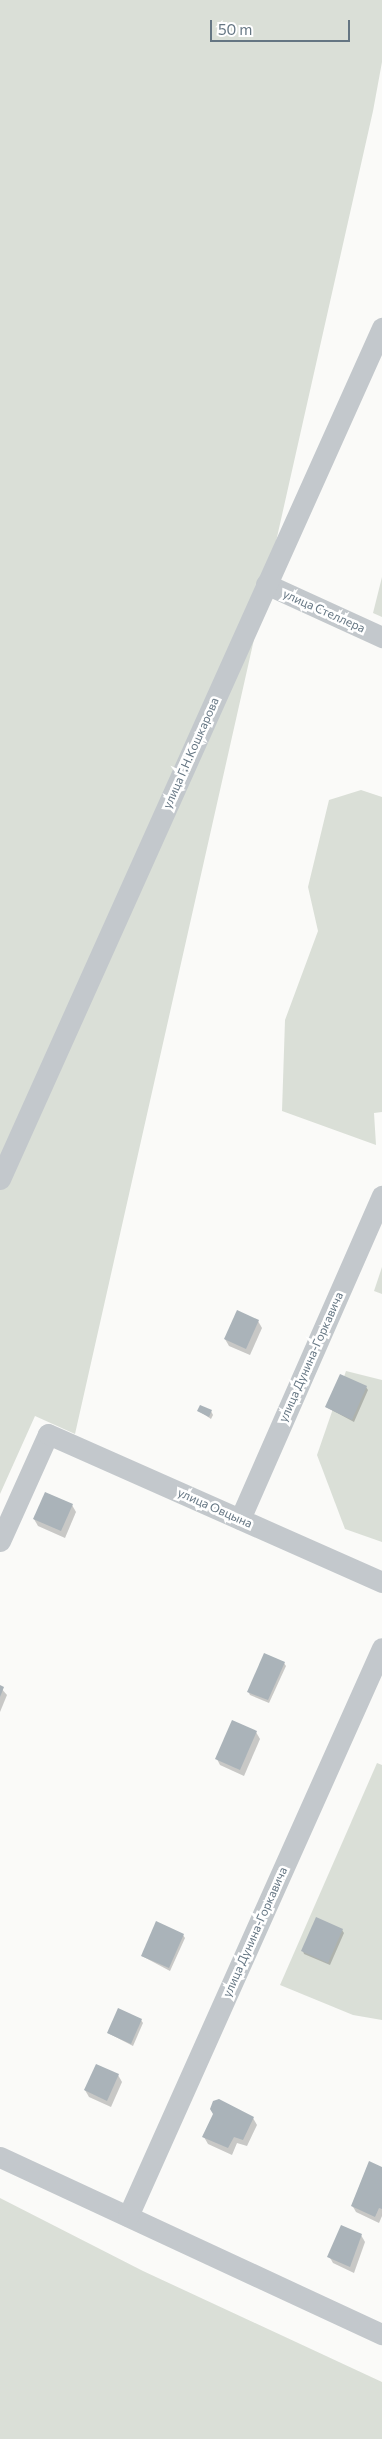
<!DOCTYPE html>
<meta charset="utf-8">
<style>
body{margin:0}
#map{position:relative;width:382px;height:2439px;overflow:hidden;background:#fafaf8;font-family:Commissioner,sans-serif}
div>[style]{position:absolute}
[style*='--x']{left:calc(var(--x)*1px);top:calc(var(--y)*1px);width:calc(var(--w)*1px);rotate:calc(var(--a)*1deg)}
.green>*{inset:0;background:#dadfd7}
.shadow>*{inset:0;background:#0003}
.building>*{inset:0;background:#aab3b9}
.minor>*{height:21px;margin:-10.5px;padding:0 10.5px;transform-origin:10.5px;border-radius:10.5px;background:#c3c8cc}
span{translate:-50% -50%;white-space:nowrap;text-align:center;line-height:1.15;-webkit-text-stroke:5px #fff;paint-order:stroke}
.street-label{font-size:12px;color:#657683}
.scale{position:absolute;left:210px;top:20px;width:140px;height:22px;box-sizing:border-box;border:2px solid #657683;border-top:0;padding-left:6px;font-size:15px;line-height:18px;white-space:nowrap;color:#657683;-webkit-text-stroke:4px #fff;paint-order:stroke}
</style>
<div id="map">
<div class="green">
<div style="clip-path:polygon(0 0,382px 0,382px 62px,373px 111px,75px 1434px,35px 1416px,0 1494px)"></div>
<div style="clip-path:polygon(382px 577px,382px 617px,373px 613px)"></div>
<div style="clip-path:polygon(361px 790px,382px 797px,382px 1112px,374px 1113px,376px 1145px,282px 1111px,285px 1020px,318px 931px,308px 887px,329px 800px)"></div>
<div style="clip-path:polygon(382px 1267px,382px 1294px,374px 1291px)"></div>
<div style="clip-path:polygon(346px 1371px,382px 1380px,382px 1542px,345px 1529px,317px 1455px)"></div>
<div style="clip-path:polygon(377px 1763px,382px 1765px,382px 2020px,353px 2015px,280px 1985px)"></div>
<div style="clip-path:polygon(0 2198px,143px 2271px,382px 2382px,382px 2439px,0 2439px)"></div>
</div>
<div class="shadow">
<div style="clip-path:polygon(258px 1321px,262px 1328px,250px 1355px,229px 1346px,225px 1339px)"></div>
<div style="clip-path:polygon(366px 1387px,368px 1390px,354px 1422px,326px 1407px)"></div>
<div style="clip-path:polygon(199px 1411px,211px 1411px,213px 1415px,211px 1419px)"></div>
<div style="clip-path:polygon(72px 1505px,76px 1512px,65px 1538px,38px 1526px,34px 1519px)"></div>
<div style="clip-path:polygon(284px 1663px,286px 1666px,269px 1703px,250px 1695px,248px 1691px)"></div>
<div style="clip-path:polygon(0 1687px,7px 1695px,0 1712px)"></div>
<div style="clip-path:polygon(256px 1732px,260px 1739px,244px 1776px,220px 1765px,217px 1759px)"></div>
<div style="clip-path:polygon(342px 1930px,344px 1933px,330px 1965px,304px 1954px,303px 1951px)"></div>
<div style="clip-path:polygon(183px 1935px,185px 1938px,170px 1971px,142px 1956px)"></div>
<div style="clip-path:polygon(141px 2020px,143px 2023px,133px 2046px,108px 2033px)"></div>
<div style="clip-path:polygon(118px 2075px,122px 2082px,111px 2107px,89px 2097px,85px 2090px)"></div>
<div style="clip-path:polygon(253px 2118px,257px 2125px,247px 2146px,237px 2143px,232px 2155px,208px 2144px,204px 2137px)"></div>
<div style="clip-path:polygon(382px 2169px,382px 2216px,379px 2223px,356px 2212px,352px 2205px)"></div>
<div style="clip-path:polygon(361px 2235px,365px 2242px,354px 2273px,333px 2263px,329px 2256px)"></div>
</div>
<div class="building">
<div style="clip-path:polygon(237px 1310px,259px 1320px,246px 1349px,224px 1339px)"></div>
<div style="clip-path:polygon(340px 1374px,367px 1386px,352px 1420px,325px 1407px)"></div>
<div style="clip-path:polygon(200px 1405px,212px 1410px,209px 1417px,197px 1411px)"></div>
<div style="clip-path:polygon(45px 1492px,73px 1504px,61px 1531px,33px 1519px)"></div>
<div style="clip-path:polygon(264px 1653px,285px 1662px,268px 1700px,247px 1692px)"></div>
<div style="clip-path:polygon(0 1685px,4px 1687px,0 1697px)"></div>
<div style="clip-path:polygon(232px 1720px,257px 1731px,240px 1770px,215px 1759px)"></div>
<div style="clip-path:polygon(316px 1917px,343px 1929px,328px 1963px,301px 1951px)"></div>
<div style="clip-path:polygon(156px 1921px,184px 1934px,169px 1968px,141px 1956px)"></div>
<div style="clip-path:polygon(118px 2008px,142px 2019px,131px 2044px,107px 2033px)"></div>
<div style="clip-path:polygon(96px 2064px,119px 2074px,107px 2101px,84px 2090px)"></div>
<div style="clip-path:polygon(219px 2099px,254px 2117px,243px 2140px,234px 2137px,228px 2148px,202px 2137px,213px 2114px,210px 2109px,213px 2101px)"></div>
<div style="clip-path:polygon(369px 2161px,382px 2167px,382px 2209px,379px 2208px,375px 2217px,351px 2206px)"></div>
<div style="clip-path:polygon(341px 2225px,362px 2234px,350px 2267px,327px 2257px)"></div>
</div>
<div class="minor">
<div style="--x:266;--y:584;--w:128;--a:24.6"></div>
<div style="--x:0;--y:1179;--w:933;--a:-65.83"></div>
<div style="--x:240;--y:1519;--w:353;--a:-66.3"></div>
<div style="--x:0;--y:1541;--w:117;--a:-65.8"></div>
<div style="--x:48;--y:1434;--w:365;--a:23.9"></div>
<div style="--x:0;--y:2157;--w:421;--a:24.9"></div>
<div style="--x:128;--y:2216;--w:622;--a:-65.91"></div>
</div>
<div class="street-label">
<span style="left:324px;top:611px;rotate:24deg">улица Стеллера</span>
<span style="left:191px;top:753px;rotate:-66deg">улица Г.Н.Кошкарова</span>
<span style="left:311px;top:1357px;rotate:-66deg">улица Дунина-Горкавича</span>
<span style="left:215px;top:1508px;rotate:24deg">улица Овцына</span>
<span style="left:255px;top:1932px;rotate:-66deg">улица Дунина-Горкавича</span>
</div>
<div class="scale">50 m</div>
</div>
